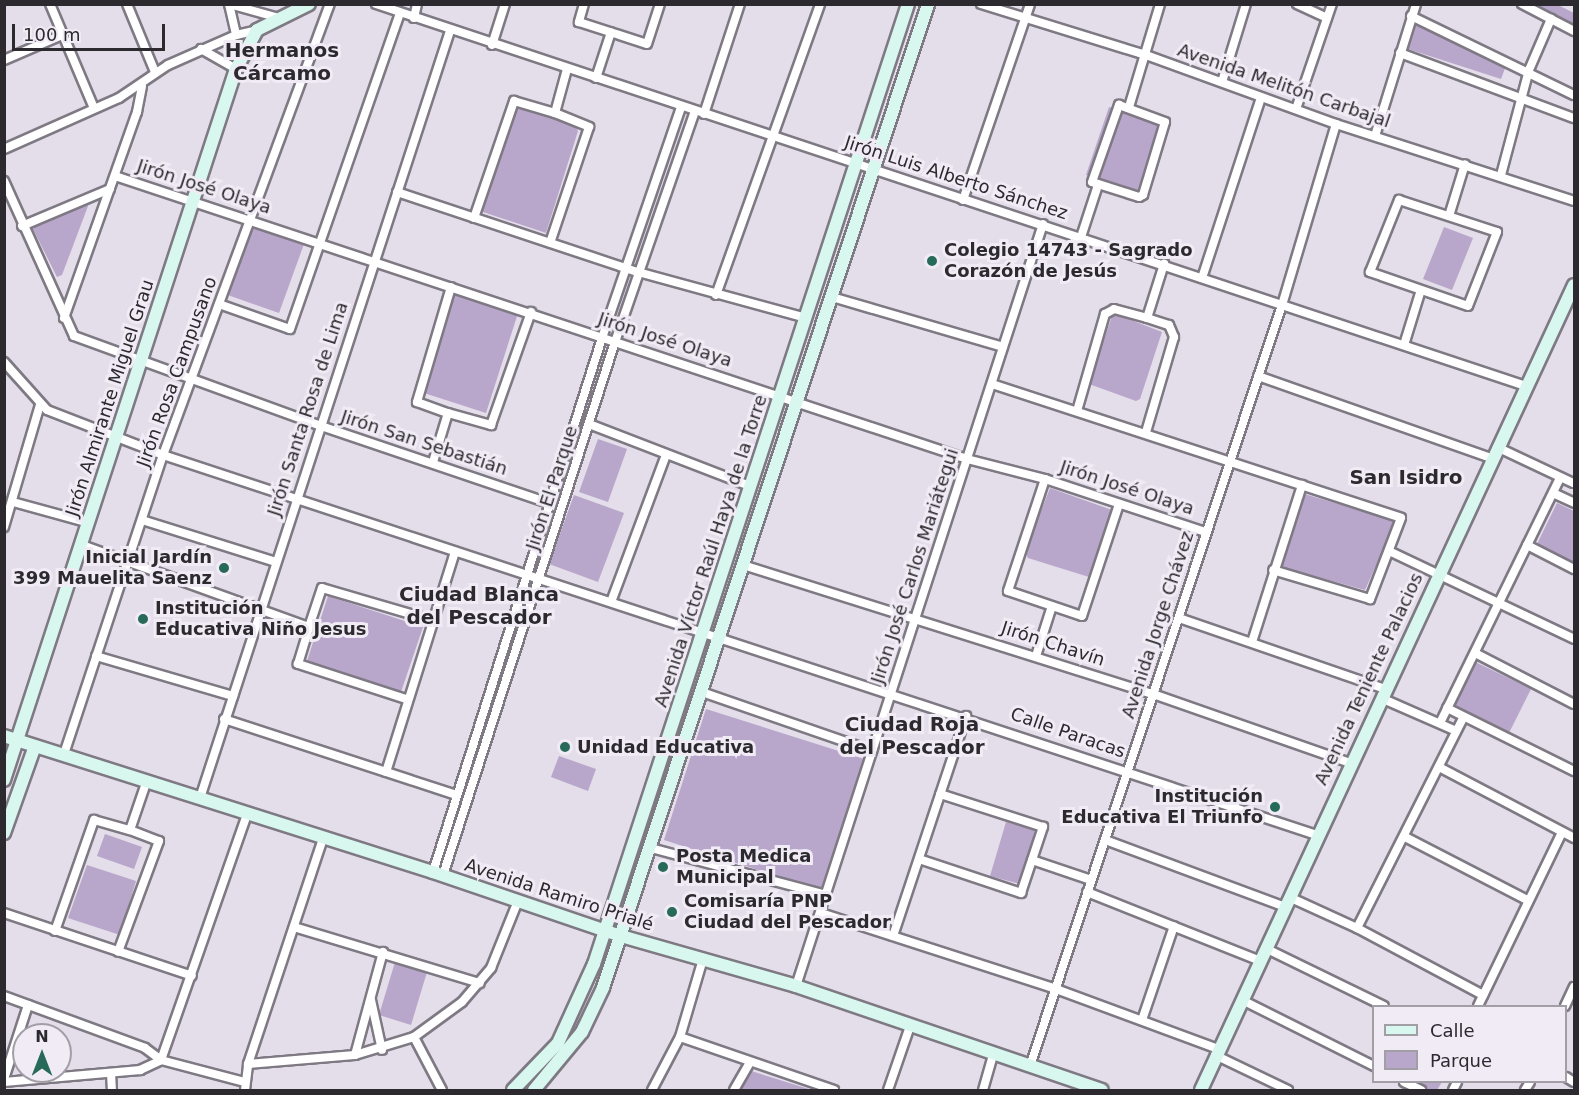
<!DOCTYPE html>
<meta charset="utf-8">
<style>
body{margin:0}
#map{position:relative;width:1579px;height:1095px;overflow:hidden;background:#e3dee9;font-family:"DejaVu Sans",sans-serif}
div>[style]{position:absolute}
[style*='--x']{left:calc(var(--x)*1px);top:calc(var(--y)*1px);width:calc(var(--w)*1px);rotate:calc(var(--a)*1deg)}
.green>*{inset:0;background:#b9a6cb}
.roads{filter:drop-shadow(2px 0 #7e7983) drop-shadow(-2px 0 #7e7983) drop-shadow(0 2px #7e7983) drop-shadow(0 -2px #7e7983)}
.street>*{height:8px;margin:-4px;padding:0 4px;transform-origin:4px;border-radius:4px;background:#fff}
.secondary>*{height:12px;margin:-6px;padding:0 6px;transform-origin:6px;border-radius:6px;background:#d8f7ef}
.dots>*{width:16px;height:16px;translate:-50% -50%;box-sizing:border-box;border:3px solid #f1ebf6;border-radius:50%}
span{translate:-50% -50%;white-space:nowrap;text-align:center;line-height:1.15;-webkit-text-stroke:6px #f1ebf6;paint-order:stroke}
.street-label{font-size:18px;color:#2c2a2e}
.poi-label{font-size:18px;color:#2c2a2e;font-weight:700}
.left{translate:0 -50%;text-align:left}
.right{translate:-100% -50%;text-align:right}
.neighbourhood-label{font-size:20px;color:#2c2a2e;font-weight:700}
.frame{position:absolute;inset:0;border:6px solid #2c2a2e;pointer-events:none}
.legend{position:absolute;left:1372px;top:1005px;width:195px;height:78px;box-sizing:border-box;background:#f1ebf6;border:2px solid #a29ea6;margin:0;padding:8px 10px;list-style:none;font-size:18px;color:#2c2a2e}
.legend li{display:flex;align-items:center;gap:12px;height:30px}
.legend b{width:30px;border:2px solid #a29ea6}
.north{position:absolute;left:12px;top:1023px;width:60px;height:60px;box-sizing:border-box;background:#f1ebf6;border:2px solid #a29ea6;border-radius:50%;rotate:0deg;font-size:16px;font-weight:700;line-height:24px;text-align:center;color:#2c2a2e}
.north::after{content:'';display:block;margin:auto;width:21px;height:27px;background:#276a5a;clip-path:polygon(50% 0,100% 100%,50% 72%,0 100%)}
.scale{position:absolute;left:12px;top:24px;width:153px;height:27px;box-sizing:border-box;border:3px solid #2c2a2e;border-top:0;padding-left:8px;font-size:18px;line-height:21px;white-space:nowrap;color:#2c2a2e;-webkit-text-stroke:4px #f1ebf6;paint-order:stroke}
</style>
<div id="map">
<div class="green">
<div style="clip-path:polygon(1526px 5px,1558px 5px,1574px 13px,1574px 29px)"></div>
<div style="clip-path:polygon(1415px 22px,1507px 63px,1501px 79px,1408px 49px)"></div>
<div style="clip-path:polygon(523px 107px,574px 123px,578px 131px,546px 233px,480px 211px,515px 111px)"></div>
<div style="clip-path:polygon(1109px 107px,1160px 124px,1137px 192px,1086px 175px)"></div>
<div style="clip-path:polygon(84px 201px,88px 206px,62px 275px,57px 277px,33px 229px,36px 224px)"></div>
<div style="clip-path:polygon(258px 227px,304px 244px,279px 313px,225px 294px,249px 229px)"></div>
<div style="clip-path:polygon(1444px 227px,1473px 238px,1452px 290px,1423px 279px)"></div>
<div style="clip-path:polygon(454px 289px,519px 310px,486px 413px,424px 393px,422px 389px)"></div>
<div style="clip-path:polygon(1113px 313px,1162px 332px,1140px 399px,1136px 401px,1089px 384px)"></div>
<div style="clip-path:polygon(598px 439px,627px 449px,608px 502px,579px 492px)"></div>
<div style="clip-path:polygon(1050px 488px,1112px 510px,1089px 577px,1028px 558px,1025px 552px)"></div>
<div style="clip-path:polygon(1301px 493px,1396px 521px,1365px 590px,1278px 566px)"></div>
<div style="clip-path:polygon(574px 495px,624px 513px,598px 582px,549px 564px)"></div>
<div style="clip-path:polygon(1557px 503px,1574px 511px,1574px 563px,1537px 544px)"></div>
<div style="clip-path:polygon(328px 596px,423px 627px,401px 692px,307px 661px)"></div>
<div style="clip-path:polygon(1469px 659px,1531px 689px,1509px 733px,1447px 703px)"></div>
<div style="clip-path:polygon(706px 709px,864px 759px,822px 890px,664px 840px)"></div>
<div style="clip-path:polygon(559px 756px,596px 769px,588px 791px,551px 777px)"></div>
<div style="clip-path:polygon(1006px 822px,1035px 830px,1020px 884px,990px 876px)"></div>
<div style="clip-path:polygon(105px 834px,142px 847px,134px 869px,97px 856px)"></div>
<div style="clip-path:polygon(87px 865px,136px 881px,120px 935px,68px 918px)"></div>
<div style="clip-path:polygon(395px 962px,427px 972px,411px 1025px,379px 1015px)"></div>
<div style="clip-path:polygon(748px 1070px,812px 1090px,730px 1090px)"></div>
<div style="clip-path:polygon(1418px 1082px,1442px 1082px,1437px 1090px,1429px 1090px,1416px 1084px)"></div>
</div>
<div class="roads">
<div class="street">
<div style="--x:50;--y:4;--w:113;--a:67.1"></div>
<div style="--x:127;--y:4;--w:74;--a:67.6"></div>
<div style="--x:229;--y:4;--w:52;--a:15.6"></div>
<div style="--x:229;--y:4;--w:32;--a:77"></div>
<div style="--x:376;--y:4;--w:1212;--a:18.38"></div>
<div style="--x:584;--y:4;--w:19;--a:106"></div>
<div style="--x:579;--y:22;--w:71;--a:17.9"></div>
<div style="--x:647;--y:44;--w:42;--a:-72"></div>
<div style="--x:981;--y:4;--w:173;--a:17.2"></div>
<div style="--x:1146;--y:55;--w:202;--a:20"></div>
<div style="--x:1336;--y:124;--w:250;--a:17.9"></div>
<div style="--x:1297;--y:4;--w:33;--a:25"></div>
<div style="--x:1522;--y:4;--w:59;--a:27.4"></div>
<div style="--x:1411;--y:16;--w:181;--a:25.9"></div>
<div style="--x:414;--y:18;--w:14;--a:-78"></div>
<div style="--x:492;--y:45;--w:43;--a:-72.4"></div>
<div style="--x:201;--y:49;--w:40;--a:29.7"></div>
<div style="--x:1400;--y:53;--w:186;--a:20.5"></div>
<div style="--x:4;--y:60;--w:63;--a:-23.3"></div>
<div style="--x:596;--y:78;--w:48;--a:-71.9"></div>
<div style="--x:1222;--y:82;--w:82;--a:-72.9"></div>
<div style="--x:1119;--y:105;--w:49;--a:20.3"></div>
<div style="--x:1165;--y:122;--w:76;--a:106.8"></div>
<div style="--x:1143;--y:195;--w:4;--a:153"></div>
<div style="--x:1139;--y:197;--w:49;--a:-162.3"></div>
<div style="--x:1092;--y:182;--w:82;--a:-70.7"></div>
<div style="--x:1129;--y:107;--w:108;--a:-73.2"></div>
<div style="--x:1296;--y:109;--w:111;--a:-71.1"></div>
<div style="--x:555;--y:113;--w:46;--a:-74.7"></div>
<div style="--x:704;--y:114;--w:116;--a:-71.9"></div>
<div style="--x:1375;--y:136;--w:138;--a:-72.7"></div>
<div style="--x:4;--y:149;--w:126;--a:-23.9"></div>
<div style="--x:119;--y:98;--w:59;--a:-34"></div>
<div style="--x:168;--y:65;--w:74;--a:-23.8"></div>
<div style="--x:236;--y:35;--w:22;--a:-13"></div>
<div style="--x:1501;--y:175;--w:109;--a:-75.1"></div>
<div style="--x:1529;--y:70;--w:56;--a:-66.7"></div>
<div style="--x:115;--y:176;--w:898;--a:18.37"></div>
<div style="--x:967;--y:459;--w:81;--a:14.4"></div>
<div style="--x:1045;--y:479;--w:169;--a:18.3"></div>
<div style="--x:4;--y:181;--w:170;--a:65.7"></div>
<div style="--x:74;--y:336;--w:263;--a:20"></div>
<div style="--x:321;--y:426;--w:243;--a:18.7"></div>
<div style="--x:397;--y:192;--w:254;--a:18.4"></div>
<div style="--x:638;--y:272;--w:174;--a:15.3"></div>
<div style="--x:963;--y:200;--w:207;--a:-71.1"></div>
<div style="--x:1399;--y:200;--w:103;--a:18.1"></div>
<div style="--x:1497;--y:232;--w:79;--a:111.4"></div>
<div style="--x:1468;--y:306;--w:104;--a:-160.9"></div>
<div style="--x:1370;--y:272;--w:78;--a:-68.1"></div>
<div style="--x:1449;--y:216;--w:54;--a:-72.9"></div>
<div style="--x:474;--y:218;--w:124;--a:-71.1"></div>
<div style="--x:514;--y:101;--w:43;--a:16.3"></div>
<div style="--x:555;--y:113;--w:37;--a:22"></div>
<div style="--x:589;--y:127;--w:122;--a:108.6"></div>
<div style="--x:22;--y:226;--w:95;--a:-22.8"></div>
<div style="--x:1081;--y:237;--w:55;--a:-71.9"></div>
<div style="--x:1202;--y:278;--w:190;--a:-71.9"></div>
<div style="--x:451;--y:287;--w:120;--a:106.5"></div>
<div style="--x:417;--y:402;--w:33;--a:20"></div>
<div style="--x:448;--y:413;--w:45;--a:15.6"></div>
<div style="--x:491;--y:425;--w:120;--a:-70.5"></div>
<div style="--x:716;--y:295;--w:309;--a:-70.3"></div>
<div style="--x:832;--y:297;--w:178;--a:16.3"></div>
<div style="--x:219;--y:304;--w:75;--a:19.4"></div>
<div style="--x:290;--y:329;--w:334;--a:-70.8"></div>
<div style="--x:64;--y:318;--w:219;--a:-70.5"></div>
<div style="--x:137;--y:112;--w:26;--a:-79"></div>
<div style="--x:1147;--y:318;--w:57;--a:-72.5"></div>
<div style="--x:1404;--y:345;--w:54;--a:-72.9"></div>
<div style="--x:4;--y:362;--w:64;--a:48.1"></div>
<div style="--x:47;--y:410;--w:124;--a:21.2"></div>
<div style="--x:163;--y:455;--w:1215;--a:18.23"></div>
<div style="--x:1258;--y:376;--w:247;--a:19.4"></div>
<div style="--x:992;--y:384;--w:430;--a:18.1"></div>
<div style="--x:1401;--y:518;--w:87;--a:110.9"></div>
<div style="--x:1370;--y:599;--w:101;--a:-163.4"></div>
<div style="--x:1077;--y:411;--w:101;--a:-73.9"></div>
<div style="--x:1105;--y:314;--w:10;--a:-29"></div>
<div style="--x:1114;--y:309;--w:34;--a:15"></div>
<div style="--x:1147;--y:318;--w:23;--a:18"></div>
<div style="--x:1169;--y:325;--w:13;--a:67"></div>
<div style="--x:1174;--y:337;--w:99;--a:106.4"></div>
<div style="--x:589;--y:424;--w:173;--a:21.1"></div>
<div style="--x:1497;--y:447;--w:84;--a:25.3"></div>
<div style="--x:433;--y:462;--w:51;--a:-73"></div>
<div style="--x:1045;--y:479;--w:118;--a:108.3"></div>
<div style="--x:1008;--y:591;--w:78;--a:18.7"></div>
<div style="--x:1082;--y:616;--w:118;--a:-71.7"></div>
<div style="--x:1553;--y:493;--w:23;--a:25"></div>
<div style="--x:13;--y:502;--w:79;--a:15.4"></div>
<div style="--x:142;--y:520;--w:140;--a:17.4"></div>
<div style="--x:4;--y:527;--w:127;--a:-73.6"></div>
<div style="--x:82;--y:545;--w:241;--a:19.9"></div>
<div style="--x:1527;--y:545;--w:53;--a:27.1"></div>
<div style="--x:1389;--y:551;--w:205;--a:25.4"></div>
<div style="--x:743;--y:565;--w:430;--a:17.5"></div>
<div style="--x:1153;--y:694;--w:209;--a:19.3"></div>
<div style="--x:611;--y:602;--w:157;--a:-69.5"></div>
<div style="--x:1179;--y:618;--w:218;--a:19"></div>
<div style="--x:1252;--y:642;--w:165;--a:-72.3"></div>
<div style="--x:1475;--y:653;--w:111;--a:27.3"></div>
<div style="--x:96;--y:656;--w:143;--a:16.3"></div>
<div style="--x:1036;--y:656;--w:52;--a:-72.3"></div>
<div style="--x:702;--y:692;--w:180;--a:19.1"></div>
<div style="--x:1381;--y:698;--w:82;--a:23.7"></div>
<div style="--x:406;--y:699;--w:114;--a:-162"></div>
<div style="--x:298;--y:664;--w:39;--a:-73"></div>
<div style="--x:309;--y:627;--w:41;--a:-71.6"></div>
<div style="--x:322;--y:588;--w:114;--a:16.4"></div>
<div style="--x:1447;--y:708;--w:142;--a:26.4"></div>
<div style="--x:224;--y:719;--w:245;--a:18.1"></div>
<div style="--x:1440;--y:723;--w:273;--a:-63.9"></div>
<div style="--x:64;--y:754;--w:315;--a:-71.7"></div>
<div style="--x:163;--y:455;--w:481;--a:-69.7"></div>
<div style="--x:1439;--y:767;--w:153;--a:27.7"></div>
<div style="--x:386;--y:772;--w:231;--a:-72.6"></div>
<div style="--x:200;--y:798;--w:807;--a:-71.95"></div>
<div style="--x:130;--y:830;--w:50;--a:-71.2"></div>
<div style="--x:1405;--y:837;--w:137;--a:27.3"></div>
<div style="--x:1105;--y:840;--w:192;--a:20.4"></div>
<div style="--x:651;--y:848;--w:182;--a:15"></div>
<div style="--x:919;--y:859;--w:108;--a:18.4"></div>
<div style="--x:1021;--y:893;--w:70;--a:-71.6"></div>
<div style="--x:1043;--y:827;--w:108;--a:-162.2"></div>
<div style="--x:1032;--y:860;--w:62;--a:18.7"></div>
<div style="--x:433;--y:872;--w:560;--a:-72.44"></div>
<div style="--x:602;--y:338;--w:244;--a:-71.1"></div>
<div style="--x:443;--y:875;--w:560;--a:-72.12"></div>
<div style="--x:615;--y:342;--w:244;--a:-70.9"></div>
<div style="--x:1087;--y:892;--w:184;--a:21.7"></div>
<div style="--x:1289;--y:897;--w:75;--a:24.5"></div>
<div style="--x:1357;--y:928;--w:143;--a:28"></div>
<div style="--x:4;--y:913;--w:198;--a:18.5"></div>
<div style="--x:821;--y:913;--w:247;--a:17.9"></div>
<div style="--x:1056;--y:989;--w:173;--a:20.3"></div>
<div style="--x:294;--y:927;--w:194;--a:16.8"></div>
<div style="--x:1357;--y:928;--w:235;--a:-63.2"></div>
<div style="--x:55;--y:931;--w:118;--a:-70.6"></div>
<div style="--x:94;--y:820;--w:37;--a:16"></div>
<div style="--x:130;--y:830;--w:31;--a:21"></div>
<div style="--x:159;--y:841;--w:118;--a:110.3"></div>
<div style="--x:893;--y:936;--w:232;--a:-71.6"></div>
<div style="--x:1265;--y:948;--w:132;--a:26"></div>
<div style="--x:796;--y:986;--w:801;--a:-72.04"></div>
<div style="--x:4;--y:996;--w:150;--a:20.2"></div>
<div style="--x:145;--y:1048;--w:20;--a:37"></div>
<div style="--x:161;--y:1060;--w:260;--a:-70.7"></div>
<div style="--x:371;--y:1000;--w:51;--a:77.6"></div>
<div style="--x:1242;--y:1000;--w:148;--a:26.6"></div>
<div style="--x:1478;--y:1006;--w:193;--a:-64.2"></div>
<div style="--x:1565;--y:1006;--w:21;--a:-65"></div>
<div style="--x:1142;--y:1020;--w:99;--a:-71.2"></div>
<div style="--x:414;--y:1037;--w:60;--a:62.2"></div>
<div style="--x:680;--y:1037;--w:163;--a:19"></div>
<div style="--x:355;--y:1055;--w:107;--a:-74.8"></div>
<div style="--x:1215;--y:1055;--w:81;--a:25.6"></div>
<div style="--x:248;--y:1064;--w:107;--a:-4.8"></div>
<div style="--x:355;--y:1055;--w:62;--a:-17"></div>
<div style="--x:414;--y:1037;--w:59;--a:-36.1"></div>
<div style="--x:462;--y:1002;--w:45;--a:-49.5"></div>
<div style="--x:491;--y:968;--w:72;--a:-68.1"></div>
<div style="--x:1030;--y:1066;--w:802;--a:-71.68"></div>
<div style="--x:1282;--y:305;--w:189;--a:-73.4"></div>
<div style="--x:111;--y:1073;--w:17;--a:87"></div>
<div style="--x:1566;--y:1077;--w:9;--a:32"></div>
<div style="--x:4;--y:1079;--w:78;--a:-72"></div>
<div style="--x:4;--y:1082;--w:137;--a:-5"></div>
<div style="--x:140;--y:1070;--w:23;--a:-25"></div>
<div style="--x:161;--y:1060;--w:86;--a:14.8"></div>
<div style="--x:1404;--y:1082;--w:19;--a:25"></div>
<div style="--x:245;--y:1090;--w:26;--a:-83"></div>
<div style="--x:248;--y:1064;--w:237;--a:-71.6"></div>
<div style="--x:652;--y:1090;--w:60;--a:-62.2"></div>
<div style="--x:680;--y:1037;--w:81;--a:-73.6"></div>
<div style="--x:734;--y:1090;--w:30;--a:-60"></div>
<div style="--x:888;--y:1090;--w:68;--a:-71"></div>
<div style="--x:983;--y:1090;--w:36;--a:-74"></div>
<div style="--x:1453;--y:1090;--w:9;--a:-63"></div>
<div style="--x:1525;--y:1090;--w:9;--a:-58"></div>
</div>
<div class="secondary">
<div style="--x:4;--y:736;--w:450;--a:17.6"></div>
<div style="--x:433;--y:872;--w:199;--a:18.8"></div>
<div style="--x:621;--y:936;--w:182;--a:15.9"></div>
<div style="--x:796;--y:986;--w:323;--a:18.8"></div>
<div style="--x:4;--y:780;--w:748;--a:-71.93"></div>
<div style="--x:236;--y:69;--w:44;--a:-61.7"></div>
<div style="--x:257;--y:30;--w:58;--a:-26.6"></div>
<div style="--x:4;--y:833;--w:92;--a:-70.4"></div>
<div style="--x:513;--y:1090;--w:65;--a:-46.2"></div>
<div style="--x:558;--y:1043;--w:87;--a:-65.5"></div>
<div style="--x:594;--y:964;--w:1010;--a:-71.89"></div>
<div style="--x:534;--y:1090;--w:75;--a:-50.4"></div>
<div style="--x:582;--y:1032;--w:49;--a:-64.5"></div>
<div style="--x:603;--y:988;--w:1036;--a:-71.72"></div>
<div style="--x:1201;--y:1090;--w:887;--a:-65.14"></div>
</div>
</div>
<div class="dots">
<div style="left:932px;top:261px;background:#276a5a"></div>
<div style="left:224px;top:568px;background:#276a5a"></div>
<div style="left:143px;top:619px;background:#276a5a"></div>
<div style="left:565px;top:747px;background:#276a5a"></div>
<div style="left:1275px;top:807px;background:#276a5a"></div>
<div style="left:663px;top:867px;background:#276a5a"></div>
<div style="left:672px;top:912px;background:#276a5a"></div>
</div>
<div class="street-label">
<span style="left:1284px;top:86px;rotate:19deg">Avenida Melitón Carbajal</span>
<span style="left:956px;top:178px;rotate:18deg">Jirón Luis Alberto Sánchez</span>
<span style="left:204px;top:187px;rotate:18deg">Jirón José Olaya</span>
<span style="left:665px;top:340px;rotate:18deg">Jirón José Olaya</span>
<span style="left:177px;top:372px;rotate:-70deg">Jirón Rosa Campusano</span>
<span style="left:110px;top:398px;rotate:-72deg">Jirón Almirante Miguel Grau</span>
<span style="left:308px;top:409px;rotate:-72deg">Jirón Santa Rosa de Lima</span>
<span style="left:424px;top:443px;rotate:18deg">Jirón San Sebastián</span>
<span style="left:552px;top:488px;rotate:-72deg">Jirón El Parque</span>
<span style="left:1127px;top:488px;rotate:18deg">Jirón José Olaya</span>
<span style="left:711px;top:551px;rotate:-72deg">Avenida Víctor Raúl Haya de la Torre</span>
<span style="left:915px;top:566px;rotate:-72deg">Jirón José Carlos Mariátegui</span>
<span style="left:1158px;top:625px;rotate:-72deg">Avenida Jorge Chávez</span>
<span style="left:1053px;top:644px;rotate:18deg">Jirón Chavín</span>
<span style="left:1369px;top:679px;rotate:-65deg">Avenida Teniente Palacios</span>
<span style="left:1068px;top:733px;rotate:19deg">Calle Paracas</span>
<span style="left:559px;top:895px;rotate:18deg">Avenida Ramiro Prialé</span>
</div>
<div class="poi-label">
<span class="left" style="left:944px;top:261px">Colegio 14743 - Sagrado<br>Corazón de Jesús</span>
<span class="right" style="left:212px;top:568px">Inicial Jardín<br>399 Mauelita Saenz</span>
<span class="left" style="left:155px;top:619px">Institución<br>Educativa Niño Jesus</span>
<span class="left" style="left:577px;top:747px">Unidad Educativa</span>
<span class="right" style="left:1263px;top:807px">Institución<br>Educativa El Triunfo</span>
<span class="left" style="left:676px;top:867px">Posta Medica<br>Municipal</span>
<span class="left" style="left:684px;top:912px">Comisaría PNP<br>Ciudad del Pescador</span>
</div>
<div class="neighbourhood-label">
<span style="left:282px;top:62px">Hermanos<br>Cárcamo</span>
<span style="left:1406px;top:477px">San Isidro</span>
<span style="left:479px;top:606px">Ciudad Blanca<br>del Pescador</span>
<span style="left:912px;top:736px">Ciudad Roja<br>del Pescador</span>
</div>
<div class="frame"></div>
<ul class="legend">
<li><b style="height:8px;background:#d8f7ef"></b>Calle</li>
<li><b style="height:16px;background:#b9a6cb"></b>Parque</li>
</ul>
<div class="north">N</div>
<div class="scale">100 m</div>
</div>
